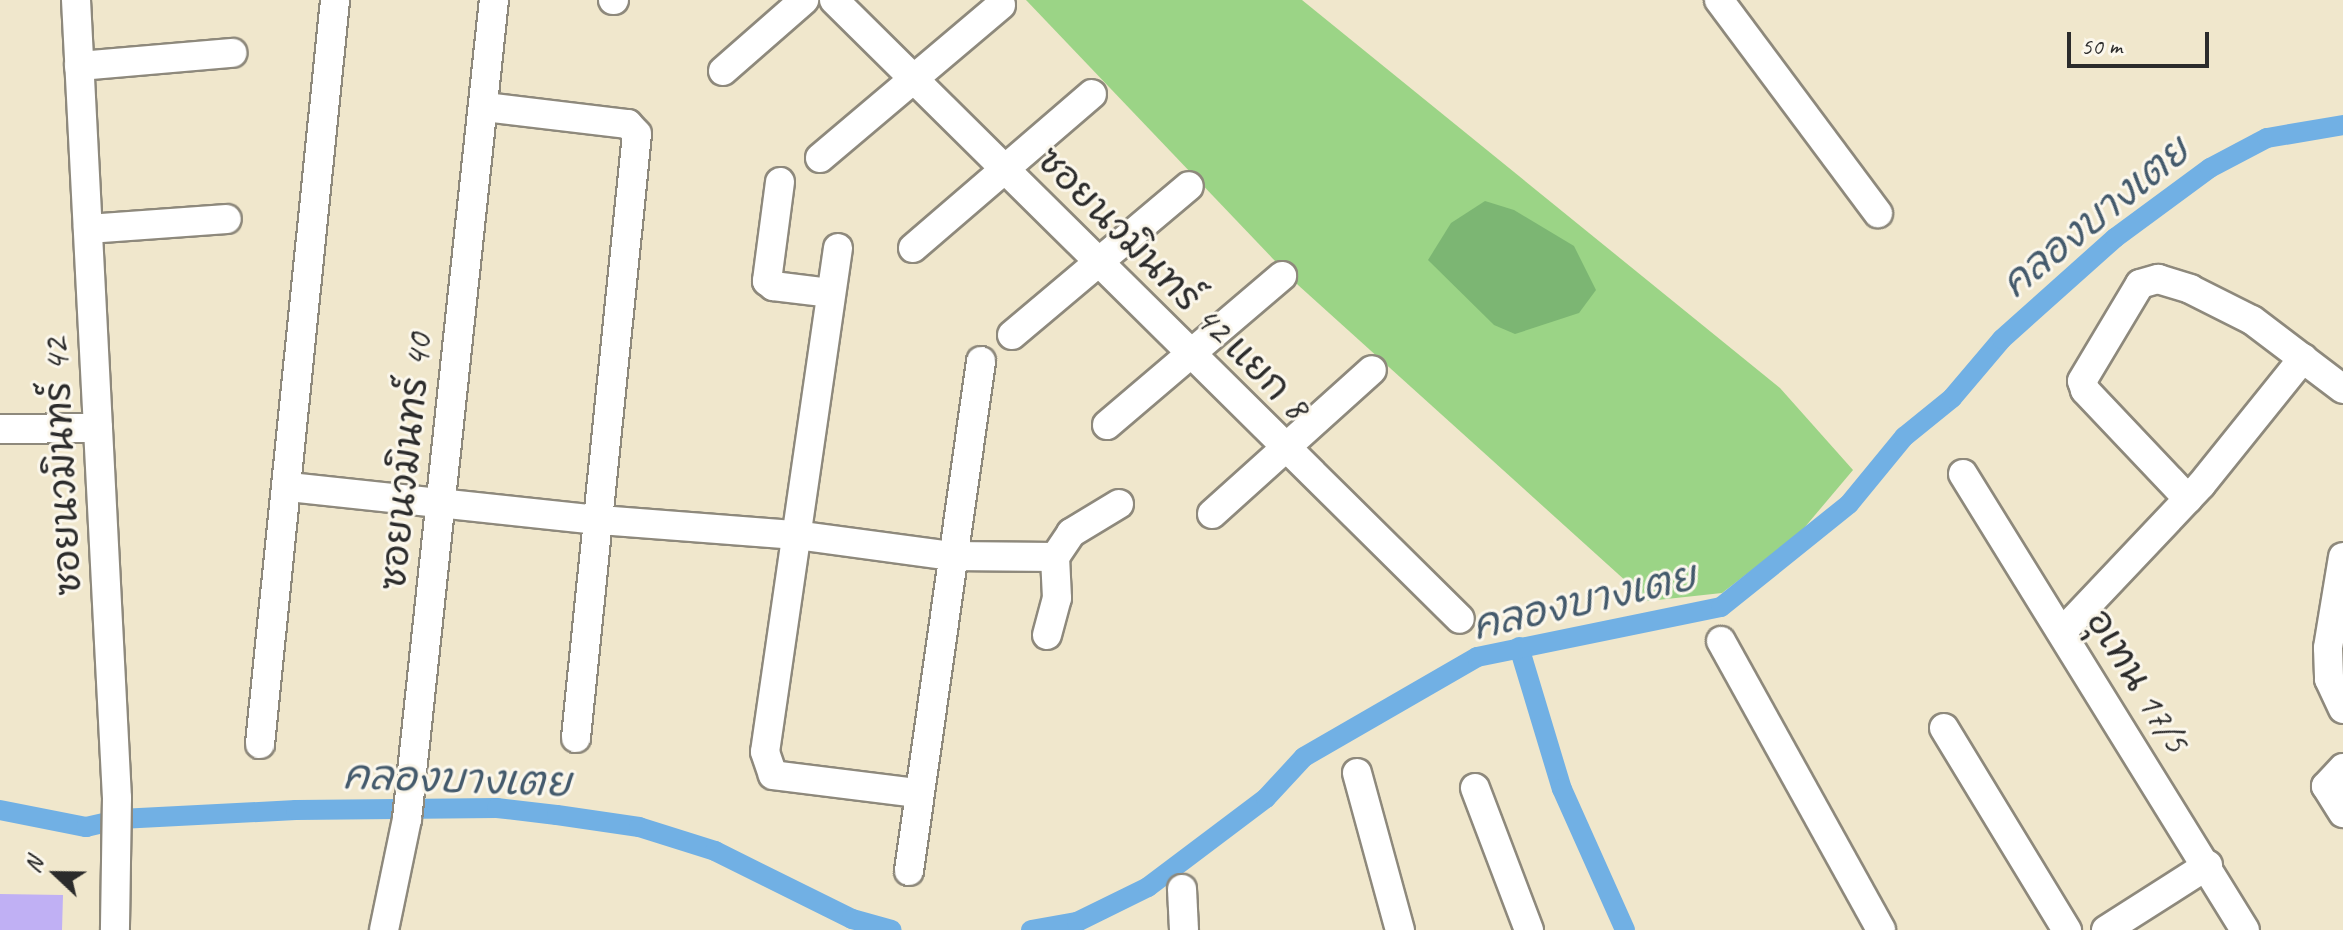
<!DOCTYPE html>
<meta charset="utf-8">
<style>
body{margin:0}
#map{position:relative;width:2343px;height:930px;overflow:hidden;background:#f0e7cc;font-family:Caveat,"Playpen Sans Thai",sans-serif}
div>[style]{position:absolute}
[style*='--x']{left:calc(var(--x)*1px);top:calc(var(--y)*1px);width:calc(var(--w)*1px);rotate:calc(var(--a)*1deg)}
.green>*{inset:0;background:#9bd486}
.forest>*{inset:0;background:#7cb673}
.canal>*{height:20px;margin:-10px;padding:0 10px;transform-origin:10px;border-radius:10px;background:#71b0e4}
.building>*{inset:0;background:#c0b0f4}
.roads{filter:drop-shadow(2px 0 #8e897c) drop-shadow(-2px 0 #8e897c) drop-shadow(0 2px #8e897c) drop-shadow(0 -2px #8e897c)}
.minor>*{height:28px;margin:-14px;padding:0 14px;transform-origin:14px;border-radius:14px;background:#fff}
span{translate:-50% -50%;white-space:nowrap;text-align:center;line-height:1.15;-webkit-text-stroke:6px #fbf7ec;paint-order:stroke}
.street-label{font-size:38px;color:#2b2b2b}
.water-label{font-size:40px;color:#445a6c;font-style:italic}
.north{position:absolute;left:16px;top:834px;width:80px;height:80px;-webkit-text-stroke:6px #fbf7ec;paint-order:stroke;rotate:292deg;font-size:22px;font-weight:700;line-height:32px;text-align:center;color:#2b2b2b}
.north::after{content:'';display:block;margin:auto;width:28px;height:36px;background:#2b2b2b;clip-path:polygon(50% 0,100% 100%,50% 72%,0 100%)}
.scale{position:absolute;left:2067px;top:32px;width:142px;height:36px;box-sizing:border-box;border:4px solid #2b2b2b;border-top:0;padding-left:10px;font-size:24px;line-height:28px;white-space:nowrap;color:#2b2b2b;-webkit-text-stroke:6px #fbf7ec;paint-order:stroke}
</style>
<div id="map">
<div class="green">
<div style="clip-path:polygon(1026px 0,1302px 0,1780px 388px,1853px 470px,1799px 534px,1722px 593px,1648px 601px,1298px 285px)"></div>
</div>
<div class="forest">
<div style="clip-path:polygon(1485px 201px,1514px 210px,1574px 246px,1596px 290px,1579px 313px,1515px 334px,1494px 325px,1428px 260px,1451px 223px)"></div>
</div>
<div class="canal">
<div style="--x:1519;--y:647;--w:148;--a:73.2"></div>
<div style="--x:1562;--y:789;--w:154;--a:65.9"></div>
<div style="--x:0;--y:810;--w:88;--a:11.2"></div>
<div style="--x:86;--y:827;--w:35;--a:-13"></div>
<div style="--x:120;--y:819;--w:176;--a:-2.9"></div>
<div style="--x:296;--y:810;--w:201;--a:-0.6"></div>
<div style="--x:497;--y:808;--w:60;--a:6.7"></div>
<div style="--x:557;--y:815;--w:83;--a:8.3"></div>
<div style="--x:639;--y:827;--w:80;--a:17.5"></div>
<div style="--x:715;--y:851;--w:153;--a:26.4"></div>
<div style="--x:852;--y:919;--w:41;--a:15.4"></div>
<div style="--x:1031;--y:930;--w:47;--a:-9.9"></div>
<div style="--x:1077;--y:922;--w:79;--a:-26.2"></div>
<div style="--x:1148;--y:887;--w:148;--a:-37"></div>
<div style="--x:1266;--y:798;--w:56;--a:-47.2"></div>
<div style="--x:1304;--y:757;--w:200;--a:-30"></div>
<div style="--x:1477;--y:657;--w:249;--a:-11.6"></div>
<div style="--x:1721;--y:607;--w:164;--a:-38.8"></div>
<div style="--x:1849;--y:504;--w:87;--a:-50.6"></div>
<div style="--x:1904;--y:437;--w:62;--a:-39.1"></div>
<div style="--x:1952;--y:398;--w:77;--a:-49.7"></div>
<div style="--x:2002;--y:339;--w:152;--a:-41.8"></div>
<div style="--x:2115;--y:238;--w:118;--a:-36.4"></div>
<div style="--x:2210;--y:168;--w:64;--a:-27.8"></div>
<div style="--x:2267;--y:138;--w:77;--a:-9.7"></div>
</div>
<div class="building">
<div style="clip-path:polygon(0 894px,63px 895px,62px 930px,0 930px)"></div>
</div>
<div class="roads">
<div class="minor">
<div style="--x:76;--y:0;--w:799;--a:87.06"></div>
<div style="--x:117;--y:798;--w:132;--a:90.9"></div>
<div style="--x:613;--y:0;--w:1;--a:0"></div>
<div style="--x:834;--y:0;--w:880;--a:44.68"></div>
<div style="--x:1719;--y:0;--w:266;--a:53.3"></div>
<div style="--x:79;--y:66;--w:154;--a:-4.9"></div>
<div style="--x:723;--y:71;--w:108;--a:-41.2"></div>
<div style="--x:485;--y:107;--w:144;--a:6.8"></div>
<div style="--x:628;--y:124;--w:13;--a:48"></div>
<div style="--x:637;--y:134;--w:607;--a:95.77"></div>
<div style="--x:820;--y:158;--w:237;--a:-40.2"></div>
<div style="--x:780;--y:182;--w:100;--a:97.5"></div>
<div style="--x:767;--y:281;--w:8;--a:40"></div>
<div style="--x:773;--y:286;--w:57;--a:7"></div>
<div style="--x:88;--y:229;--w:139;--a:-4.1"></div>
<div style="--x:838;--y:248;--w:509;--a:98.24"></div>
<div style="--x:765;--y:752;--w:24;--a:71"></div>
<div style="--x:773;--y:775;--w:146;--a:7.1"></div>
<div style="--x:913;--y:248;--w:236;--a:-40.7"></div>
<div style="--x:1012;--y:335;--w:231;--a:-40.1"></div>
<div style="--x:1107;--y:425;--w:230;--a:-40.4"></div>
<div style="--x:0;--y:429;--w:98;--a:-0.6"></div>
<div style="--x:1963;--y:474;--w:536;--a:58.27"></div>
<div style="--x:289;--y:487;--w:313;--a:6.1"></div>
<div style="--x:600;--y:520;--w:197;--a:4.4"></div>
<div style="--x:796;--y:535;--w:156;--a:7.7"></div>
<div style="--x:951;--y:556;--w:104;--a:0.6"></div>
<div style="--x:2188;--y:499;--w:150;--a:-133.4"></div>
<div style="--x:2085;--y:390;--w:9;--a:-108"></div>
<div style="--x:2082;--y:381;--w:113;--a:-59.1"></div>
<div style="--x:2140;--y:284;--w:19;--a:-16"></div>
<div style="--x:2158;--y:279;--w:34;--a:17"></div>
<div style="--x:2190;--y:289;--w:69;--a:26.6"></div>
<div style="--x:2252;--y:320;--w:114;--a:37.2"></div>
<div style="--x:1212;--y:514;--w:215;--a:-42"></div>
<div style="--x:2343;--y:557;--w:92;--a:99.4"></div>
<div style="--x:2328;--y:648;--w:31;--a:88"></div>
<div style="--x:2329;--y:679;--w:33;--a:65"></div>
<div style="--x:2063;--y:631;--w:201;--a:-46.6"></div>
<div style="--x:2201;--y:485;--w:163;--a:-51.2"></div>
<div style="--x:1047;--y:635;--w:38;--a:-75"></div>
<div style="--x:1057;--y:598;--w:41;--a:-92.8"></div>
<div style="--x:1055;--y:557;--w:29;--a:-56"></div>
<div style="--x:1071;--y:533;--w:56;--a:-31.1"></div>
<div style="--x:1721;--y:641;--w:330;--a:61"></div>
<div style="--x:1944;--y:728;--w:237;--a:58.7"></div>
<div style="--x:260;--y:744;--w:748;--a:-84.24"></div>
<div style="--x:2343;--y:768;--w:25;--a:133"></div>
<div style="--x:2326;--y:786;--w:32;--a:58"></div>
<div style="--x:1357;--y:773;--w:163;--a:74.7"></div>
<div style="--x:1475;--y:788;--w:152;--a:69.2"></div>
<div style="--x:909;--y:871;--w:515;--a:-81.96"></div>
<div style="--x:1182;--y:889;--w:41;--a:87.2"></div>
<div style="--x:384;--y:930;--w:113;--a:-78.3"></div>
<div style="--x:407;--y:819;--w:824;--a:-83.94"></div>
<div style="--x:2106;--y:930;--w:121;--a:-32.5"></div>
</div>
</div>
<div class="street-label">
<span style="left:1173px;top:283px;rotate:45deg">ซอยนวมินทร์ 42 แยก 8</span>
<span style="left:406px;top:462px;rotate:-84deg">ซอยนวมินทร์ 40</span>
<span style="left:62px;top:467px;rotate:-93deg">ซอยนวมินทร์ 42</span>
<span style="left:2138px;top:681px;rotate:58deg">อุเทน 17/5</span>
</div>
<div class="water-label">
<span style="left:2095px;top:217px;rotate:-39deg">คลองบางเตย</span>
<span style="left:1584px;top:601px;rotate:-13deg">คลองบางเตย</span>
<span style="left:457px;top:779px;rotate:2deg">คลองบางเตย</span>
</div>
<div class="north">N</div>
<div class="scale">50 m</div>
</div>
